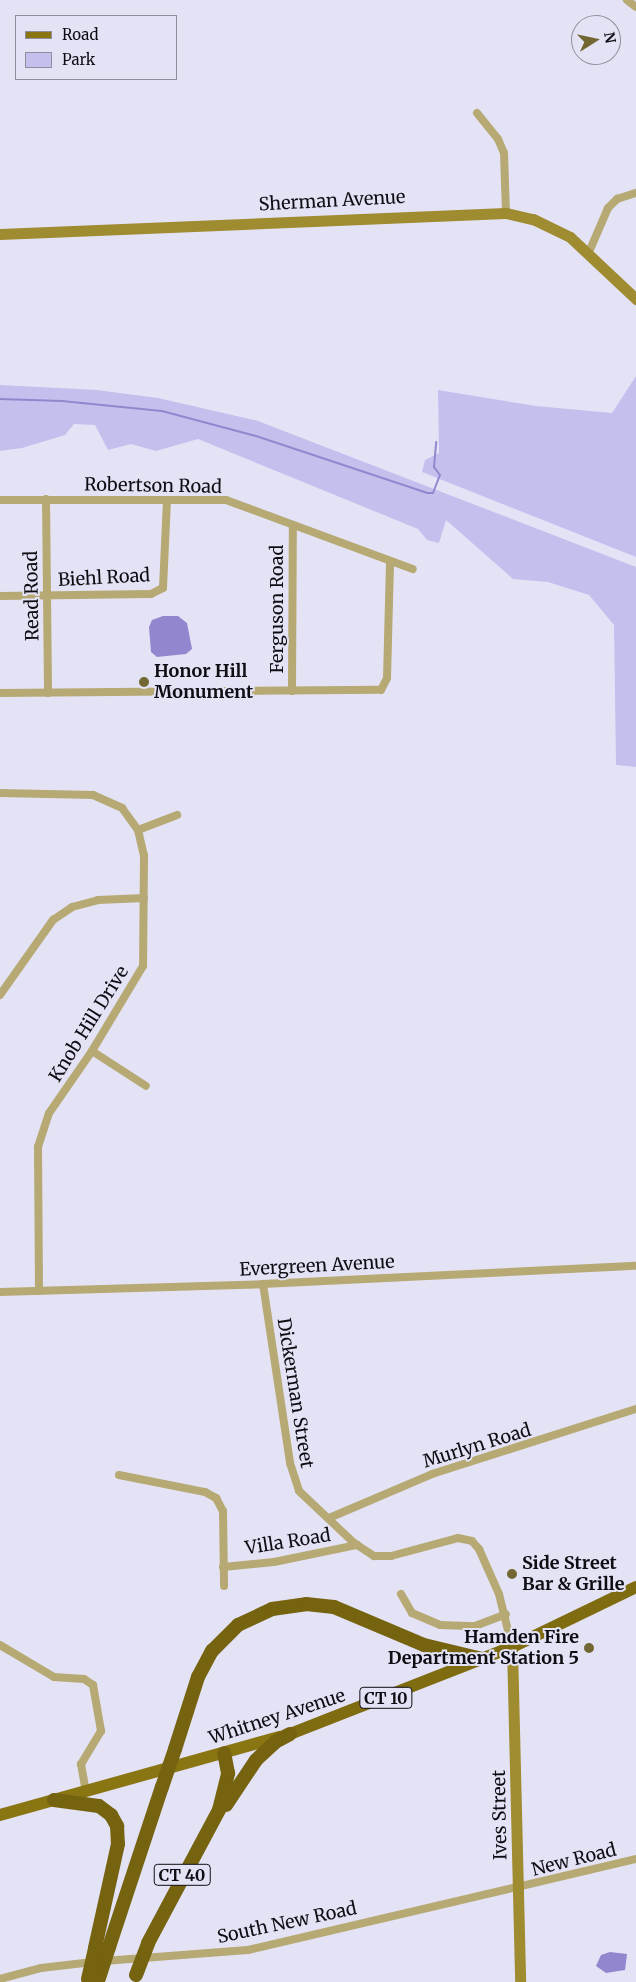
<!DOCTYPE html>
<style>
body{margin:0}
#map{position:relative;width:636px;height:1982px;overflow:hidden;background:#e4e3f6;font-family:Merriweather,serif}
div>[style]{position:absolute}
[style*='--x']{left:calc(var(--x)*1px);top:calc(var(--y)*1px);width:calc(var(--w)*1px);rotate:calc(var(--a)*1deg)}
.green>*{inset:0;background:#c5bfee}
.water>*{inset:0;background:#9287ce}
.stream>*{height:2px;margin:-1px;padding:0 1px;transform-origin:1px;border-radius:1px;background:#9287ce}
.minor>*{height:8px;margin:-4px;padding:0 4px;transform-origin:4px;border-radius:4px;background:#b6a973}
.secondary>*{height:11px;margin:-5.5px;padding:0 5.5px;transform-origin:5.5px;border-radius:5.5px;background:#9f8b30}
.primary>*{height:12px;margin:-6px;padding:0 6px;transform-origin:6px;border-radius:6px;background:#897512}
.trunk>*{height:12px;margin:-6px;padding:0 6px;transform-origin:6px;border-radius:6px;background:#7f6c11}
.motorway>*{height:14px;margin:-7px;padding:0 7px;transform-origin:7px;border-radius:7px;background:#756310}
.motorway-bridge>*{height:14px;margin:-7px;padding:0 7px;transform-origin:7px;border-radius:7px;background:#756310}
.dots>*{width:14px;height:14px;translate:-50% -50%;box-sizing:border-box;border:2px solid #e4e3f6;border-radius:50%}
span{translate:-50% -50%;white-space:nowrap;text-align:center;line-height:1.15;-webkit-text-stroke:4px #e4e3f6;paint-order:stroke}
.shield-label span{padding:1px 4px;background:#e4e3f6;border:1px solid;border-radius:4px;-webkit-text-stroke-width:0}
.shield-label{font-size:16px;color:#0e0d13;font-weight:700}
.street-label{font-size:18px;color:#0e0d13}
.poi-label{font-size:18px;color:#0e0d13;font-weight:700}
.left{translate:0 -50%;text-align:left}
.right{translate:-100% -50%;text-align:right}
.legend{position:absolute;left:15px;top:15px;width:162px;height:65px;box-sizing:border-box;background:#e4e3f6;border:1px solid #8e8d9b;margin:0;padding:6px 9px;list-style:none;font-size:15px;color:#0e0d13}
.legend li{display:flex;align-items:center;gap:10px;height:25px}
.legend b{width:25px;border:1px solid #8e8d9b}
.north{position:absolute;left:571px;top:15px;width:50px;height:50px;box-sizing:border-box;background:#e4e3f6;border:1px solid #8e8d9b;border-radius:50%;rotate:80deg;font-size:14px;font-weight:700;line-height:20px;text-align:center;color:#0e0d13}
.north::after{content:'';display:block;margin:auto;width:18px;height:22px;background:#726633;clip-path:polygon(50% 0,100% 100%,50% 72%,0 100%)}
</style>
<div id="map">
<div class="green">
<div style="clip-path:polygon(636px 376px,636px 557px,422px 472px,425px 460px,439px 453px,438px 390px,536px 406px,612px 413px)"></div>
<div style="clip-path:polygon(0 385px,97px 390px,158px 398px,258px 421px,636px 567px,636px 767px,616px 765px,614px 625px,589px 595px,548px 582px,513px 579px,446px 520px,439px 543px,427px 540px,418px 529px,198px 439px,156px 451px,131px 444px,108px 450px,95px 425px,74px 424px,65px 435px,22px 448px,0 451px)"></div>
</div>
<div class="water">
<div style="clip-path:polygon(163px 616px,178px 616px,187px 623px,192px 649px,186px 654px,157px 657px,151px 652px,149px 627px,152px 620px)"></div>
<div style="clip-path:polygon(610px 1952px,627px 1954px,625px 1970px,606px 1973px,596px 1966px,601px 1955px)"></div>
</div>
<div class="stream">
<div style="--x:0;--y:399;--w:62;--a:1.8"></div>
<div style="--x:62;--y:401;--w:100;--a:5.7"></div>
<div style="--x:162;--y:411;--w:97;--a:14.9"></div>
<div style="--x:256;--y:436;--w:180;--a:18.4"></div>
<div style="--x:427;--y:493;--w:6;--a:0"></div>
<div style="--x:433;--y:493;--w:19;--a:-69"></div>
<div style="--x:440;--y:475;--w:10;--a:-127"></div>
<div style="--x:434;--y:467;--w:25;--a:-85"></div>
</div>
<div class="minor">
<div style="--x:627;--y:0;--w:11;--a:38"></div>
<div style="--x:477;--y:113;--w:33;--a:51"></div>
<div style="--x:498;--y:139;--w:15;--a:67"></div>
<div style="--x:504;--y:153;--w:60;--a:88.1"></div>
<div style="--x:589;--y:252;--w:48;--a:-66.6"></div>
<div style="--x:608;--y:208;--w:13;--a:-45"></div>
<div style="--x:617;--y:199;--w:20;--a:-18"></div>
<div style="--x:46;--y:499;--w:194;--a:89.4"></div>
<div style="--x:0;--y:500;--w:226;--a:0"></div>
<div style="--x:226;--y:500;--w:199;--a:20.3"></div>
<div style="--x:0;--y:596;--w:151;--a:-0.8"></div>
<div style="--x:151;--y:594;--w:13;--a:-27"></div>
<div style="--x:163;--y:588;--w:88;--a:-87.4"></div>
<div style="--x:292;--y:691;--w:165;--a:-89.7"></div>
<div style="--x:0;--y:693;--w:381;--a:-0.5"></div>
<div style="--x:381;--y:690;--w:13;--a:-63"></div>
<div style="--x:387;--y:678;--w:115;--a:-88.5"></div>
<div style="--x:0;--y:793;--w:93;--a:1.2"></div>
<div style="--x:93;--y:795;--w:32;--a:24"></div>
<div style="--x:122;--y:808;--w:27;--a:54"></div>
<div style="--x:138;--y:830;--w:26;--a:77"></div>
<div style="--x:144;--y:855;--w:111;--a:90.5"></div>
<div style="--x:143;--y:966;--w:99;--a:121"></div>
<div style="--x:92;--y:1051;--w:75;--a:124.7"></div>
<div style="--x:49;--y:1113;--w:36;--a:108"></div>
<div style="--x:38;--y:1147;--w:144;--a:89.6"></div>
<div style="--x:138;--y:830;--w:42;--a:-21"></div>
<div style="--x:0;--y:995;--w:92;--a:-54.8"></div>
<div style="--x:53;--y:920;--w:23;--a:-34"></div>
<div style="--x:72;--y:907;--w:27;--a:-15"></div>
<div style="--x:98;--y:900;--w:46;--a:-2.5"></div>
<div style="--x:92;--y:1051;--w:64;--a:32.9"></div>
<div style="--x:263;--y:1284;--w:181;--a:81.4"></div>
<div style="--x:290;--y:1463;--w:29;--a:72"></div>
<div style="--x:299;--y:1491;--w:76;--a:43.4"></div>
<div style="--x:354;--y:1543;--w:24;--a:33"></div>
<div style="--x:374;--y:1556;--w:17;--a:0"></div>
<div style="--x:391;--y:1556;--w:69;--a:-15"></div>
<div style="--x:458;--y:1538;--w:14;--a:12"></div>
<div style="--x:472;--y:1541;--w:11;--a:49"></div>
<div style="--x:479;--y:1549;--w:49;--a:66"></div>
<div style="--x:499;--y:1594;--w:55;--a:76.2"></div>
<div style="--x:0;--y:1292;--w:263;--a:-1.7"></div>
<div style="--x:263;--y:1284;--w:373;--a:-2.8"></div>
<div style="--x:119;--y:1475;--w:88;--a:11.2"></div>
<div style="--x:205;--y:1492;--w:13;--a:29"></div>
<div style="--x:216;--y:1498;--w:15;--a:62"></div>
<div style="--x:223;--y:1511;--w:75;--a:89.2"></div>
<div style="--x:329;--y:1518;--w:112;--a:-23.1"></div>
<div style="--x:432;--y:1474;--w:214;--a:-17.7"></div>
<div style="--x:223;--y:1567;--w:51;--a:-5.6"></div>
<div style="--x:274;--y:1562;--w:85;--a:-11.6"></div>
<div style="--x:401;--y:1594;--w:22;--a:60"></div>
<div style="--x:412;--y:1613;--w:30;--a:23"></div>
<div style="--x:440;--y:1625;--w:35;--a:2"></div>
<div style="--x:475;--y:1626;--w:33;--a:-21"></div>
<div style="--x:0;--y:1645;--w:63;--a:30.7"></div>
<div style="--x:54;--y:1677;--w:30;--a:4"></div>
<div style="--x:84;--y:1679;--w:11;--a:34"></div>
<div style="--x:93;--y:1685;--w:47;--a:80.1"></div>
<div style="--x:101;--y:1731;--w:39;--a:121"></div>
<div style="--x:81;--y:1764;--w:27;--a:80"></div>
<div style="--x:104;--y:1961;--w:144;--a:-4.4"></div>
<div style="--x:248;--y:1950;--w:399;--a:-13.2"></div>
<div style="--x:0;--y:1979;--w:42;--a:-15"></div>
<div style="--x:41;--y:1968;--w:52;--a:-6.6"></div>
</div>
<div class="secondary">
<div style="--x:0;--y:234;--w:506;--a:-2.38"></div>
<div style="--x:506;--y:213;--w:28;--a:13"></div>
<div style="--x:533;--y:219;--w:41;--a:25.9"></div>
<div style="--x:570;--y:237;--w:91;--a:43.2"></div>
<div style="--x:512;--y:1647;--w:335;--a:88.6"></div>
</div>
<div class="primary">
<div style="--x:0;--y:1815;--w:291;--a:-15.6"></div>
</div>
<div class="trunk">
<div style="--x:290;--y:1734;--w:238;--a:-21.4"></div>
<div style="--x:512;--y:1647;--w:138;--a:-25.8"></div>
</div>
<div class="motorway">
<div style="--x:175;--y:1749;--w:76;--a:-72.3"></div>
<div style="--x:198;--y:1677;--w:30;--a:-62"></div>
<div style="--x:212;--y:1651;--w:37;--a:-45"></div>
<div style="--x:238;--y:1625;--w:38;--a:-25"></div>
<div style="--x:272;--y:1609;--w:34;--a:-8"></div>
<div style="--x:306;--y:1604;--w:28;--a:6"></div>
<div style="--x:334;--y:1607;--w:98;--a:22.9"></div>
<div style="--x:424;--y:1645;--w:60;--a:13.6"></div>
<div style="--x:54;--y:1800;--w:45;--a:7.6"></div>
<div style="--x:99;--y:1806;--w:15;--a:37"></div>
<div style="--x:111;--y:1815;--w:13;--a:61"></div>
<div style="--x:117;--y:1826;--w:18;--a:87"></div>
<div style="--x:118;--y:1844;--w:107;--a:102.5"></div>
<div style="--x:226;--y:1805;--w:54;--a:-56.3"></div>
<div style="--x:256;--y:1760;--w:26;--a:-43"></div>
<div style="--x:275;--y:1742;--w:17;--a:-28"></div>
<div style="--x:148;--y:1943;--w:151;--a:-61.9"></div>
<div style="--x:219;--y:1810;--w:38;--a:-76"></div>
<div style="--x:228;--y:1773;--w:20;--a:-101"></div>
<div style="--x:109;--y:1947;--w:169;--a:-71.7"></div>
</div>
<div class="motorway-bridge">
<div style="--x:162;--y:1787;--w:40;--a:-71.1"></div>
<div style="--x:136;--y:1975;--w:34;--a:-69"></div>
<div style="--x:99;--y:1978;--w:33;--a:-72"></div>
<div style="--x:88;--y:1979;--w:32;--a:-77"></div>
</div>
<div class="dots">
<div style="left:144px;top:682px;background:#726633"></div>
<div style="left:512px;top:1574px;background:#726633"></div>
<div style="left:589px;top:1648px;background:#726633"></div>
</div>
<div class="shield-label">
<span style="left:386px;top:1698px">CT 10</span>
<span style="left:182px;top:1875px">CT 40</span>
</div>
<div class="street-label">
<span style="left:332px;top:201px;rotate:-3deg">Sherman Avenue</span>
<span style="left:153px;top:486px;rotate:1deg">Robertson Road</span>
<span style="left:104px;top:578px;rotate:-3deg">Biehl Road</span>
<span style="left:32px;top:596px;rotate:-91deg">Read Road</span>
<span style="left:277px;top:609px;rotate:-90deg">Ferguson Road</span>
<span style="left:89px;top:1024px;rotate:-58deg">Knob Hill Drive</span>
<span style="left:317px;top:1266px;rotate:-3deg">Evergreen Avenue</span>
<span style="left:295px;top:1393px;rotate:81deg">Dickerman Street</span>
<span style="left:477px;top:1446px;rotate:-17deg">Murlyn Road</span>
<span style="left:288px;top:1542px;rotate:-9deg">Villa Road</span>
<span style="left:277px;top:1717px;rotate:-18deg">Whitney Avenue</span>
<span style="left:500px;top:1815px;rotate:-91deg">Ives Street</span>
<span style="left:574px;top:1860px;rotate:-14deg">New Road</span>
<span style="left:287px;top:1923px;rotate:-12deg">South New Road</span>
</div>
<div class="poi-label">
<span class="left" style="left:154px;top:682px">Honor Hill<br>Monument</span>
<span class="left" style="left:522px;top:1574px">Side Street<br>Bar &amp; Grille</span>
<span class="right" style="left:579px;top:1648px">Hamden Fire<br>Department Station 5</span>
</div>
<ul class="legend">
<li><b style="height:6px;background:#897512"></b>Road</li>
<li><b style="height:14px;background:#c5bfee"></b>Park</li>
</ul>
<div class="north">N</div>
</div>
